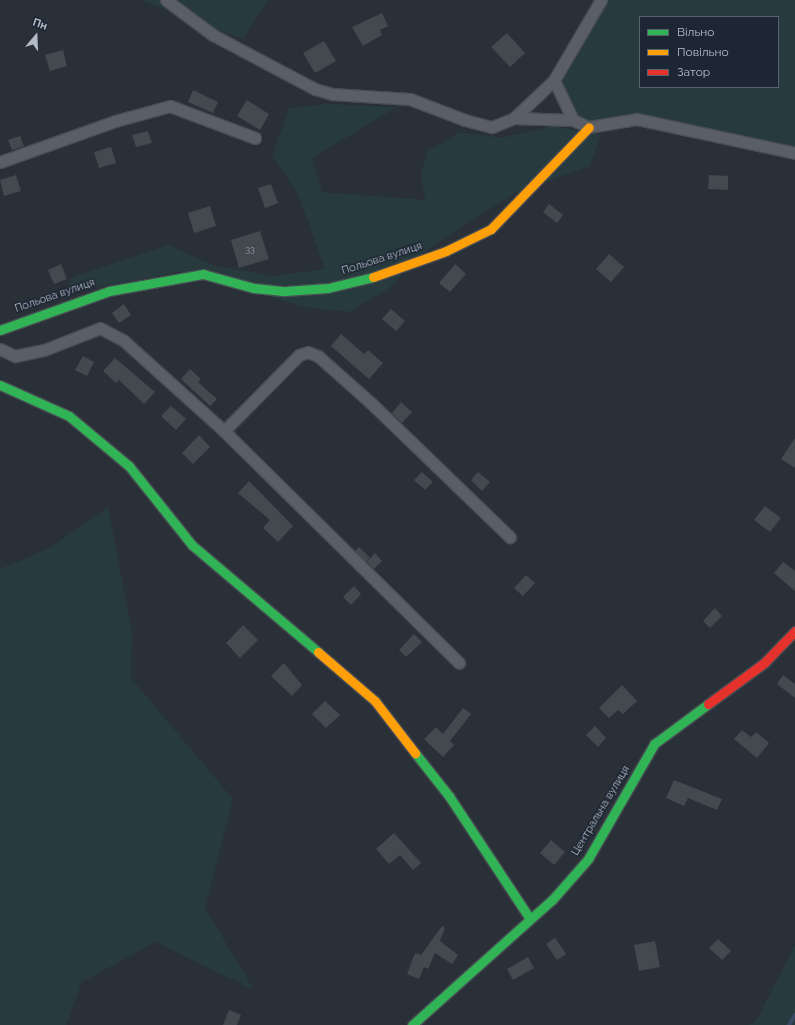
<!DOCTYPE html>
<meta charset="utf-8">
<style>
body{margin:0}
#map{position:relative;width:795px;height:1025px;overflow:hidden;background:#2a3038;font-family:Raleway,sans-serif}
div>[style]{position:absolute}
[style*='--x']{left:calc(var(--x)*1px);top:calc(var(--y)*1px);width:calc(var(--w)*1px);rotate:calc(var(--a)*1deg)}
.green>*{inset:0;background:#273a3e}
.stream>*{height:4px;margin:-2px;padding:0 2px;transform-origin:2px;border-radius:2px;background:#384963}
.building>*{inset:0;background:#444950}
.roads{filter:drop-shadow(1px 0 #484c53) drop-shadow(-1px 0 #484c53) drop-shadow(0 1px #484c53) drop-shadow(0 -1px #484c53)}
.street>*{height:11px;margin:-5.5px;padding:0 5.5px;transform-origin:5.5px;border-radius:5.5px;background:#5a5e66}
.fast>*{height:9px;margin:-4.5px;padding:0 4.5px;transform-origin:4.5px;border-radius:4.5px;background:#30b455}
.slow>*{height:9px;margin:-4.5px;padding:0 4.5px;transform-origin:4.5px;border-radius:4.5px;background:#ff9f0a}
.jam>*{height:9px;margin:-4.5px;padding:0 4.5px;transform-origin:4.5px;border-radius:4.5px;background:#e5322d}
span{translate:-50% -50%;white-space:nowrap;text-align:center;line-height:1.15;-webkit-text-stroke:3px #1d2633;paint-order:stroke}
.number-label{font-size:9px;color:#989fab}
.number-label span{-webkit-text-stroke-width:0}
.street-label{font-size:11px;color:#b4bcc9}
.legend{position:absolute;left:639px;top:16px;width:140px;height:72px;box-sizing:border-box;background:#1d2633;border:1px solid #59626f;margin:0;padding:5px 7px;list-style:none;font-size:12px;color:#b4bcc9}
.legend li{display:flex;align-items:center;gap:8px;height:20px}
.legend b{width:20px;border:1px solid #59626f}
.north{position:absolute;left:16px;top:16px;width:40px;height:40px;-webkit-text-stroke:3px #1d2633;paint-order:stroke;rotate:19deg;font-size:11px;font-weight:700;line-height:16px;text-align:center;color:#b4bcc9}
.north::after{content:'';display:block;margin:auto;width:14px;height:18px;background:#b4bcc9;clip-path:polygon(50% 0,100% 100%,50% 72%,0 100%)}
</style>
<div id="map">
<div class="green">
<div style="clip-path:polygon(140px 0,268px 0,243px 39px)"></div>
<div style="clip-path:polygon(evenodd,601px 0,795px 0,795px 153px,637px 119px,602px 124px,573px 120px,554px 80px,601px 0,640px 17px,778px 17px,778px 87px,640px 87px,640px 17px)"></div>
<div style="clip-path:polygon(328px 104px,397px 107px,312px 158px,322px 192px,425px 200px,421px 173px,427px 152px,460px 132px,502px 138px,552px 126px,601px 135px,590px 166px,515px 193px,421px 254px,389px 288px,349px 312px,311px 308px,178px 272px,67px 293px,71px 278px,168px 245px,215px 266px,273px 276px,325px 269px,298px 194px,272px 156px,289px 108px)"></div>
<div style="clip-path:polygon(108px 507px,132px 632px,131px 678px,233px 799px,205px 908px,254px 990px,156px 942px,82px 982px,66px 1025px,0 1025px,0 569px,50px 548px)"></div>
<div style="clip-path:polygon(795px 945px,795px 1025px,748px 1025px,756px 1021px)"></div>
</div>
<div class="stream">
<div style="--x:789;--y:1025;--w:12;--a:-59"></div>
</div>
<div class="building">
<div style="clip-path:polygon(382px 13px,388px 26px,380px 30px,382px 35px,363px 46px,352px 27px)"></div>
<div style="clip-path:polygon(507px 33px,525px 53px,510px 67px,491px 47px)"></div>
<div style="clip-path:polygon(324px 41px,336px 61px,315px 73px,303px 53px)"></div>
<div style="clip-path:polygon(63px 50px,67px 66px,50px 71px,45px 55px)"></div>
<div style="clip-path:polygon(193px 90px,218px 102px,213px 113px,188px 102px)"></div>
<div style="clip-path:polygon(247px 100px,269px 114px,260px 130px,237px 116px)"></div>
<div style="clip-path:polygon(148px 131px,152px 143px,136px 147px,132px 135px)"></div>
<div style="clip-path:polygon(20px 136px,24px 146px,12px 150px,8px 140px)"></div>
<div style="clip-path:polygon(111px 147px,116px 163px,99px 168px,94px 152px)"></div>
<div style="clip-path:polygon(16px 175px,21px 191px,4px 196px,0 180px)"></div>
<div style="clip-path:polygon(709px 175px,728px 176px,728px 190px,708px 189px)"></div>
<div style="clip-path:polygon(271px 184px,278px 203px,265px 208px,258px 188px)"></div>
<div style="clip-path:polygon(549px 204px,563px 215px,557px 223px,543px 212px)"></div>
<div style="clip-path:polygon(210px 206px,216px 226px,194px 233px,188px 213px)"></div>
<div style="clip-path:polygon(260px 231px,269px 259px,239px 268px,231px 240px)"></div>
<div style="clip-path:polygon(609px 254px,624px 267px,611px 282px,596px 269px)"></div>
<div style="clip-path:polygon(61px 264px,67px 279px,54px 284px,48px 270px)"></div>
<div style="clip-path:polygon(455px 264px,466px 274px,450px 292px,439px 283px)"></div>
<div style="clip-path:polygon(124px 304px,131px 315px,119px 323px,112px 313px)"></div>
<div style="clip-path:polygon(391px 309px,405px 321px,396px 331px,382px 319px)"></div>
<div style="clip-path:polygon(341px 334px,364px 354px,368px 350px,383px 363px,369px 379px,331px 346px)"></div>
<div style="clip-path:polygon(83px 356px,94px 362px,87px 376px,75px 370px)"></div>
<div style="clip-path:polygon(115px 358px,155px 392px,144px 404px,119px 380px,116px 383px,103px 371px)"></div>
<div style="clip-path:polygon(190px 369px,201px 379px,198px 382px,217px 399px,210px 406px,181px 379px)"></div>
<div style="clip-path:polygon(401px 402px,412px 412px,402px 423px,392px 413px)"></div>
<div style="clip-path:polygon(171px 406px,186px 419px,176px 430px,161px 416px)"></div>
<div style="clip-path:polygon(199px 435px,210px 447px,193px 464px,182px 453px)"></div>
<div style="clip-path:polygon(795px 438px,795px 468px,781px 459px)"></div>
<div style="clip-path:polygon(422px 472px,433px 482px,425px 490px,414px 480px)"></div>
<div style="clip-path:polygon(478px 472px,490px 482px,482px 491px,471px 480px)"></div>
<div style="clip-path:polygon(249px 481px,293px 526px,278px 542px,263px 528px,270px 520px,238px 493px)"></div>
<div style="clip-path:polygon(765px 506px,781px 518px,770px 532px,754px 520px)"></div>
<div style="clip-path:polygon(359px 547px,370px 558px,366px 562px,355px 551px)"></div>
<div style="clip-path:polygon(375px 553px,382px 561px,374px 569px,367px 562px)"></div>
<div style="clip-path:polygon(783px 562px,795px 571px,795px 591px,774px 573px)"></div>
<div style="clip-path:polygon(526px 575px,535px 583px,523px 596px,514px 588px)"></div>
<div style="clip-path:polygon(354px 586px,361px 594px,351px 605px,343px 597px)"></div>
<div style="clip-path:polygon(715px 608px,722px 616px,710px 628px,703px 621px)"></div>
<div style="clip-path:polygon(243px 625px,258px 640px,240px 658px,226px 643px)"></div>
<div style="clip-path:polygon(414px 634px,422px 642px,406px 657px,399px 650px)"></div>
<div style="clip-path:polygon(284px 663px,302px 685px,292px 696px,271px 676px)"></div>
<div style="clip-path:polygon(783px 675px,795px 684px,795px 698px,777px 684px)"></div>
<div style="clip-path:polygon(622px 685px,637px 701px,623px 714px,618px 710px,609px 718px,599px 708px)"></div>
<div style="clip-path:polygon(325px 701px,340px 715px,326px 728px,312px 714px)"></div>
<div style="clip-path:polygon(463px 708px,471px 714px,450px 741px,454px 745px,443px 757px,424px 739px,436px 727px,443px 734px)"></div>
<div style="clip-path:polygon(595px 726px,606px 738px,598px 747px,586px 735px)"></div>
<div style="clip-path:polygon(742px 730px,751px 737px,756px 732px,769px 743px,757px 758px,734px 739px)"></div>
<div style="clip-path:polygon(674px 780px,722px 799px,717px 810px,688px 798px,684px 806px,666px 798px)"></div>
<div style="clip-path:polygon(394px 833px,421px 863px,413px 870px,400px 855px,389px 864px,376px 849px)"></div>
<div style="clip-path:polygon(551px 840px,565px 852px,554px 865px,540px 853px)"></div>
<div style="clip-path:polygon(442px 926px,445px 928px,440px 941px,458px 955px,452px 964px,435px 953px,428px 969px,424px 967px,419px 979px,407px 974px,415px 953px,421px 955px)"></div>
<div style="clip-path:polygon(555px 938px,566px 954px,557px 960px,546px 944px)"></div>
<div style="clip-path:polygon(718px 939px,731px 951px,722px 960px,709px 948px)"></div>
<div style="clip-path:polygon(655px 941px,660px 967px,639px 971px,634px 945px)"></div>
<div style="clip-path:polygon(528px 957px,534px 968px,513px 980px,507px 969px)"></div>
<div style="clip-path:polygon(229px 1010px,241px 1015px,237px 1025px,223px 1025px)"></div>
</div>
<div class="roads">
<div class="street">
<div style="--x:166;--y:0;--w:59;--a:36.7"></div>
<div style="--x:213;--y:35;--w:115;--a:27.9"></div>
<div style="--x:315;--y:89;--w:18;--a:16"></div>
<div style="--x:332;--y:94;--w:78;--a:3.7"></div>
<div style="--x:410;--y:99;--w:59;--a:20.9"></div>
<div style="--x:465;--y:120;--w:28;--a:15"></div>
<div style="--x:492;--y:127;--w:24;--a:-22"></div>
<div style="--x:514;--y:118;--w:59;--a:1.9"></div>
<div style="--x:554;--y:80;--w:44;--a:64.6"></div>
<div style="--x:573;--y:120;--w:17;--a:24"></div>
<div style="--x:589;--y:127;--w:49;--a:-9.5"></div>
<div style="--x:637;--y:119;--w:162;--a:12.1"></div>
<div style="--x:514;--y:118;--w:55;--a:-43.5"></div>
<div style="--x:554;--y:80;--w:93;--a:-59.6"></div>
<div style="--x:0;--y:162;--w:122;--a:-19.6"></div>
<div style="--x:115;--y:121;--w:57;--a:-15.3"></div>
<div style="--x:170;--y:106;--w:91;--a:20.6"></div>
<div style="--x:0;--y:349;--w:17;--a:25"></div>
<div style="--x:15;--y:356;--w:30;--a:-12"></div>
<div style="--x:44;--y:350;--w:60;--a:-21.4"></div>
<div style="--x:100;--y:328;--w:26;--a:28"></div>
<div style="--x:123;--y:340;--w:136;--a:42"></div>
<div style="--x:224;--y:431;--w:330;--a:44.6"></div>
<div style="--x:224;--y:431;--w:107;--a:-45.4"></div>
<div style="--x:299;--y:355;--w:9;--a:-18"></div>
<div style="--x:308;--y:352;--w:11;--a:22"></div>
<div style="--x:318;--y:356;--w:71;--a:41.6"></div>
<div style="--x:371;--y:403;--w:193;--a:44"></div>
</div>
<div class="fast">
<div style="--x:0;--y:330;--w:116;--a:-19.7"></div>
<div style="--x:109;--y:291;--w:96;--a:-10.3"></div>
<div style="--x:203;--y:274;--w:53;--a:15.4"></div>
<div style="--x:254;--y:288;--w:31;--a:6"></div>
<div style="--x:285;--y:291;--w:43;--a:-4"></div>
<div style="--x:328;--y:288;--w:46;--a:-13.7"></div>
<div style="--x:0;--y:385;--w:76;--a:24.2"></div>
<div style="--x:69;--y:416;--w:78;--a:39.8"></div>
<div style="--x:129;--y:466;--w:101;--a:51.4"></div>
<div style="--x:192;--y:545;--w:165;--a:40.3"></div>
<div style="--x:415;--y:753;--w:55;--a:51.7"></div>
<div style="--x:449;--y:796;--w:147;--a:56.6"></div>
<div style="--x:412;--y:1025;--w:188;--a:-41.8"></div>
<div style="--x:552;--y:900;--w:55;--a:-48.7"></div>
<div style="--x:588;--y:859;--w:133;--a:-60.1"></div>
<div style="--x:654;--y:744;--w:67;--a:-36.5"></div>
</div>
<div class="slow">
<div style="--x:373;--y:277;--w:77;--a:-19.6"></div>
<div style="--x:446;--y:251;--w:50;--a:-26.1"></div>
<div style="--x:491;--y:229;--w:141;--a:-46.1"></div>
<div style="--x:318;--y:652;--w:75;--a:40.7"></div>
<div style="--x:375;--y:701;--w:66;--a:52.4"></div>
</div>
<div class="jam">
<div style="--x:708;--y:704;--w:69;--a:-36.2"></div>
<div style="--x:764;--y:663;--w:45;--a:-45.9"></div>
</div>
</div>
<div class="number-label">
<span style="left:250px;top:249px">33</span>
</div>
<div class="street-label">
<span style="left:382px;top:259px;rotate:-18deg">Польова вулиця</span>
<span style="left:55px;top:296px;rotate:-19deg">Польова вулиця</span>
<span style="left:601px;top:811px;rotate:-59deg">Центральна вулиця</span>
</div>
<ul class="legend">
<li><b style="height:5px;background:#30b455"></b>Вільно</li>
<li><b style="height:5px;background:#ff9f0a"></b>Повільно</li>
<li><b style="height:5px;background:#e5322d"></b>Затор</li>
</ul>
<div class="north">Пн</div>
</div>
